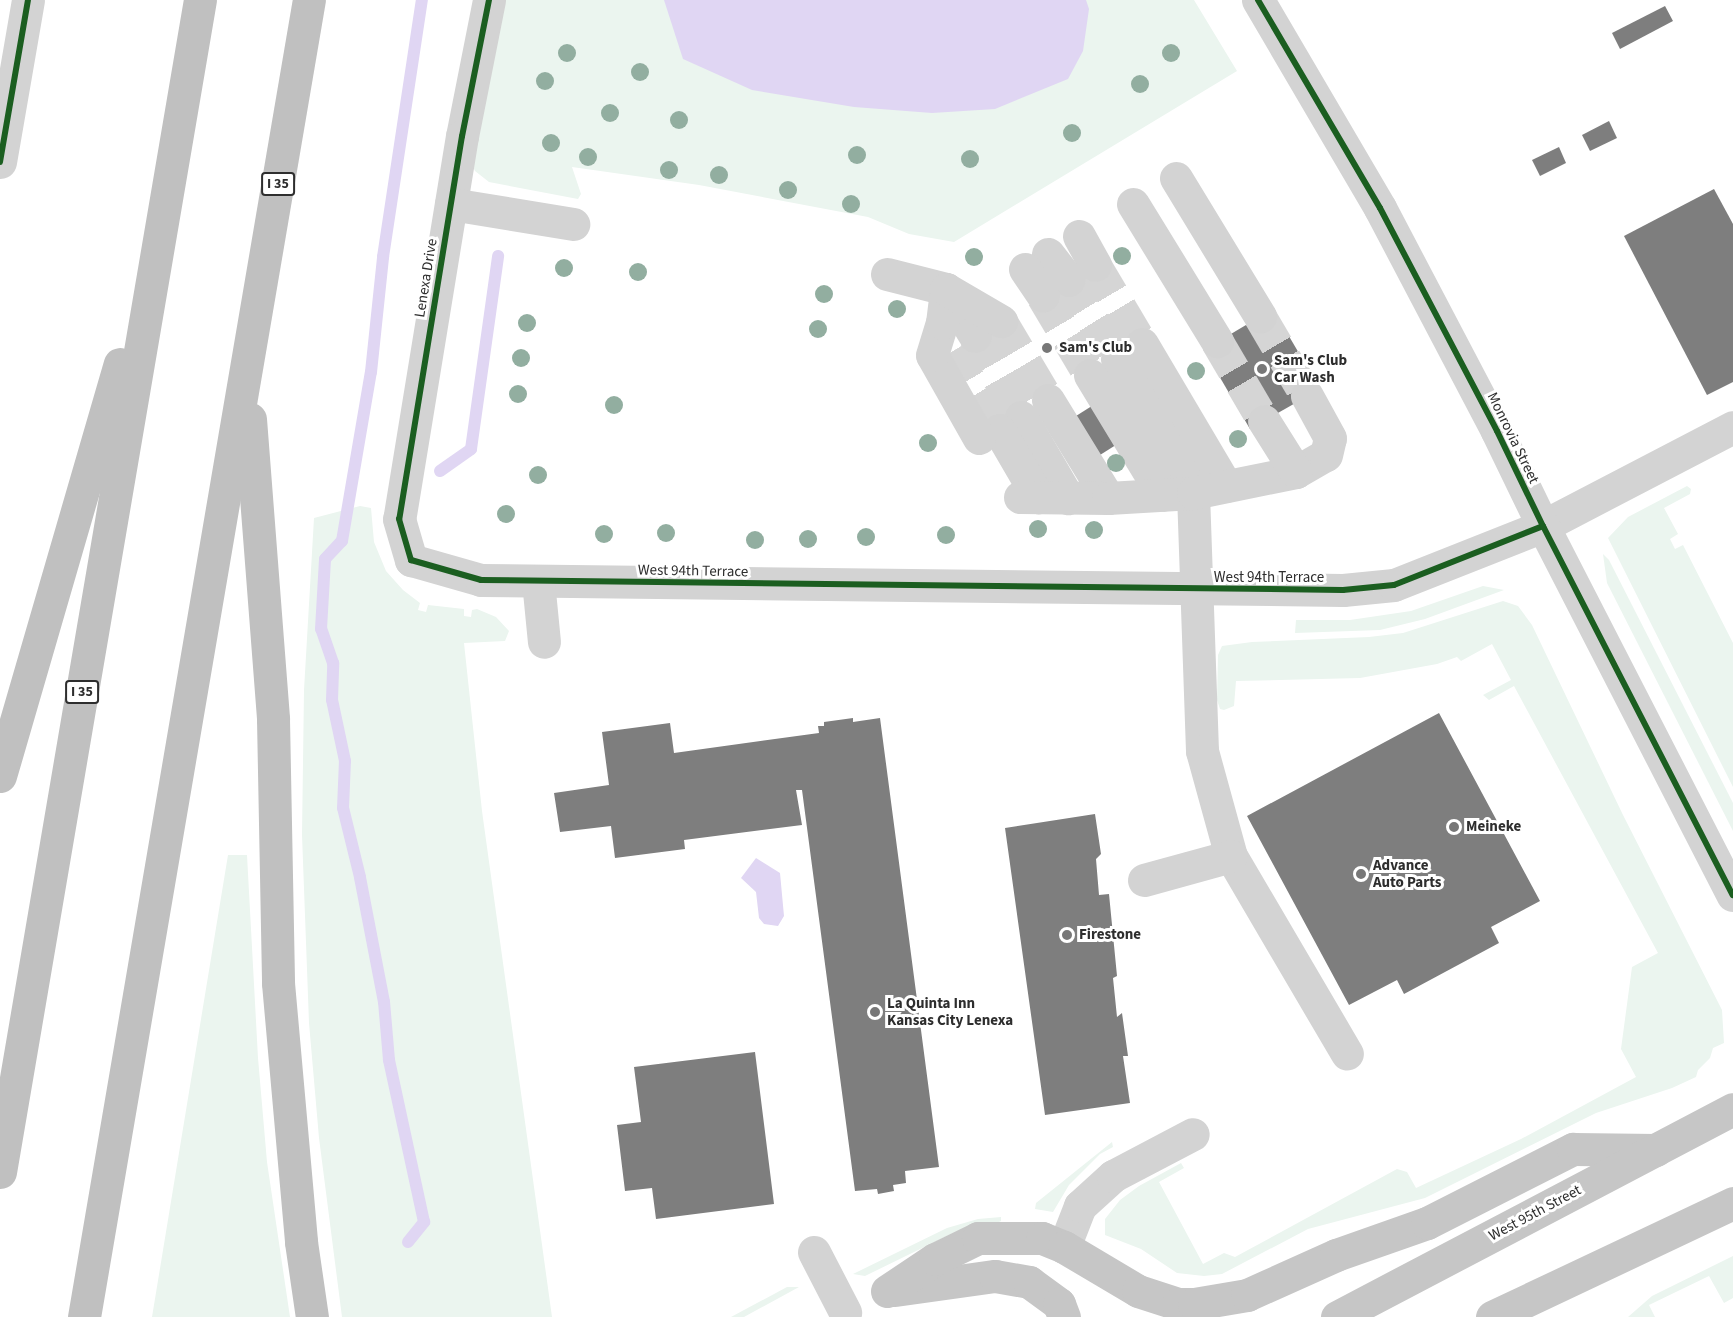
<!DOCTYPE html>
<style>
body{margin:0}
#map{position:relative;width:1733px;height:1317px;overflow:hidden;background:#fff;font-family:"Source Sans 3",sans-serif}
div>[style]{position:absolute}
[style*='--x']{left:calc(var(--x)*1px);top:calc(var(--y)*1px);width:calc(var(--w)*1px);rotate:calc(var(--a)*1deg)}
.green>*{inset:0;background:#ebf5ef}
.water>*{inset:0;background:#e0d6f3}
.stream>*{height:12px;margin:-6px;padding:0 6px;transform-origin:6px;border-radius:6px;background:#e0d6f3}
.building>*{inset:0;background:#7e7e7e}
.minor-tunnel>*{height:33px;margin-top:-16.5px;transform-origin:0;background:repeating-linear-gradient(90deg,#d5d5d5 0 33px,transparent 0 49px)}
.minor>*{height:33px;margin:-16.5px;padding:0 16.5px;transform-origin:16.5px;border-radius:16.5px;background:#d3d3d3}
.major>*{height:33px;margin:-16.5px;padding:0 16.5px;transform-origin:16.5px;border-radius:16.5px;background:#c6c6c6}
.highway>*{height:33px;margin:-16.5px;padding:0 16.5px;transform-origin:16.5px;border-radius:16.5px;background:#c0c0c0}
.cycleway>*{height:6px;margin:-3px;padding:0 3px;transform-origin:3px;border-radius:3px;background:#1b5e20}
.trees>*{width:18px;height:18px;margin:-9px;border-radius:50%;background:#92aea0}
.dots>*{width:16px;height:16px;translate:-50% -50%;box-sizing:border-box;border:3px solid #fff;border-radius:50%}
span{translate:-50% -50%;white-space:nowrap;text-align:center;line-height:1.15;-webkit-text-stroke:6px #fff;paint-order:stroke}
.shield-label span{padding:2px 4px;background:#fff;border:2px solid;border-radius:4px;-webkit-text-stroke-width:0}
.shield-label{font-size:14px;color:#2e2e2e;font-weight:700}
.street-label{font-size:15px;color:#2e2e2e}
.poi-label{font-size:15px;color:#2e2e2e;font-weight:700}
.left{translate:0 -50%;text-align:left}
</style>
<div id="map">
<div class="green">
<div style="clip-path:polygon(505px 0,1194px 0,1237px 71px,954px 242px,909px 234px,868px 217px,699px 185px,572px 167px,581px 194px,578px 199px,489px 182px,475px 171px,471px 163px,493px 47px)"></div>
<div style="clip-path:polygon(1687px 486px,1691px 489px,1690px 494px,1664px 508px,1678px 534px,1670px 539px,1675px 549px,1683px 545px,1733px 643px,1733px 787px,1608px 538px,1628px 517px)"></div>
<div style="clip-path:polygon(360px 506px,371px 508px,374px 542px,386px 571px,403px 590px,420px 603px,418px 610px,426px 612px,428px 605px,464px 609px,464px 616px,471px 617px,472px 610px,477px 609px,496px 617px,509px 631px,505px 641px,464px 643px,482px 811px,552px 1317px,342px 1317px,319px 1138px,309px 1023px,302px 835px,304px 690px,314px 518px)"></div>
<div style="clip-path:polygon(1603px 554px,1609px 560px,1733px 803px,1733px 831px,1607px 583px)"></div>
<div style="clip-path:polygon(1483px 586px,1504px 590px,1425px 619px,1380px 630px,1295px 633px,1296px 620px,1350px 620px,1411px 611px)"></div>
<div style="clip-path:polygon(1503px 601px,1518px 606px,1532px 625px,1623px 815px,1722px 1010px,1724px 1043px,1713px 1048px,1710px 1058px,1698px 1070px,1696px 1077px,1672px 1088px,1596px 1113px,1425px 1198px,1308px 1229px,1222px 1274px,1204px 1276px,1177px 1273px,1141px 1249px,1105px 1235px,1105px 1219px,1120px 1200px,1139px 1186px,1181px 1163px,1184px 1168px,1159px 1182px,1203px 1264px,1224px 1253px,1235px 1257px,1397px 1169px,1407px 1172px,1416px 1188px,1521px 1139px,1636px 1077px,1621px 1049px,1632px 967px,1658px 953px,1514px 686px,1489px 700px,1483px 695px,1511px 680px,1492px 644px,1461px 661px,1457px 657px,1437px 664px,1360px 678px,1236px 681px,1234px 706px,1224px 710px,1220px 709px,1217px 700px,1218px 655px,1222px 646px,1252px 642px,1369px 637px,1403px 633px)"></div>
<div style="clip-path:polygon(228px 855px,247px 855px,258px 1058px,267px 1162px,290px 1317px,152px 1317px)"></div>
<div style="clip-path:polygon(1112px 1142px,1113px 1147px,1100px 1154px,1069px 1185px,1053px 1212px,1035px 1209px,1036px 1203px)"></div>
<div style="clip-path:polygon(1001px 1217px,1001px 1221px,993px 1225px,955px 1232px,865px 1276px,853px 1274px,947px 1228px,978px 1219px)"></div>
<div style="clip-path:polygon(1733px 1256px,1733px 1298px,1724px 1303px,1709px 1276px,1649px 1305px,1655px 1317px,1628px 1317px,1652px 1296px)"></div>
<div style="clip-path:polygon(787px 1287px,799px 1287px,744px 1317px,731px 1317px)"></div>
</div>
<div class="water">
<div style="clip-path:polygon(664px 0,1086px 0,1089px 9px,1083px 51px,1068px 79px,995px 109px,932px 113px,854px 107px,752px 90px,683px 59px)"></div>
<div style="clip-path:polygon(756px 858px,780px 873px,784px 916px,778px 926px,764px 924px,759px 918px,756px 892px,741px 878px)"></div>
</div>
<div class="stream">
<div style="--x:440;--y:471;--w:38;--a:-35"></div>
<div style="--x:471;--y:449;--w:195;--a:-82"></div>
<div style="--x:408;--y:1242;--w:26;--a:-51"></div>
<div style="--x:424;--y:1222;--w:166;--a:-102.2"></div>
<div style="--x:389;--y:1060;--w:58;--a:-94.9"></div>
<div style="--x:384;--y:1002;--w:127;--a:-100.9"></div>
<div style="--x:360;--y:877;--w:71;--a:-103.8"></div>
<div style="--x:343;--y:808;--w:47;--a:-87.6"></div>
<div style="--x:345;--y:761;--w:62;--a:-102"></div>
<div style="--x:332;--y:700;--w:37;--a:-88"></div>
<div style="--x:333;--y:663;--w:36;--a:-109"></div>
<div style="--x:321;--y:629;--w:70;--a:-86.7"></div>
<div style="--x:325;--y:559;--w:25;--a:-47"></div>
<div style="--x:342;--y:541;--w:171;--a:-80.3"></div>
<div style="--x:371;--y:372;--w:116;--a:-84"></div>
<div style="--x:383;--y:257;--w:260;--a:-81.4"></div>
</div>
<div class="building">
<div style="clip-path:polygon(1665px 6px,1673px 21px,1620px 49px,1612px 33px)"></div>
<div style="clip-path:polygon(1609px 121px,1617px 138px,1590px 151px,1582px 135px)"></div>
<div style="clip-path:polygon(1559px 147px,1566px 163px,1540px 176px,1532px 160px)"></div>
<div style="clip-path:polygon(1714px 189px,1733px 224px,1733px 382px,1707px 395px,1624px 236px)"></div>
<div style="clip-path:polygon(1273px 309px,1320px 389px,1250px 429px,1204px 350px)"></div>
<div style="clip-path:polygon(1095px 404px,1119px 443px,1100px 455px,1076px 416px)"></div>
<div style="clip-path:polygon(1439px 713px,1540px 901px,1491px 927px,1499px 943px,1404px 994px,1397px 980px,1349px 1005px,1247px 816px)"></div>
<div style="clip-path:polygon(853px 718px,853px 722px,880px 718px,939px 1167px,905px 1171px,906px 1183px,893px 1185px,894px 1191px,878px 1194px,877px 1189px,855px 1191px,802px 790px,796px 790px,802px 825px,684px 840px,685px 849px,615px 858px,611px 826px,560px 832px,554px 793px,609px 785px,602px 732px,670px 723px,674px 753px,819px 733px,818px 726px,824px 726px,824px 722px)"></div>
<div style="clip-path:polygon(1095px 814px,1101px 854px,1096px 859px,1099px 895px,1109px 894px,1117px 976px,1113px 978px,1117px 1017px,1122px 1013px,1128px 1056px,1123px 1056px,1130px 1103px,1045px 1115px,1005px 828px)"></div>
<div style="clip-path:polygon(755px 1052px,774px 1204px,656px 1219px,652px 1188px,625px 1191px,617px 1125px,641px 1122px,634px 1067px)"></div>
</div>
<div class="minor-tunnel">
<div style="--x:1095;--y:265;--w:92;--a:59.3"></div>
<div style="--x:1068;--y:280;--w:93;--a:58.2"></div>
<div style="--x:1043;--y:296;--w:92;--a:59.3"></div>
<div style="--x:1260;--y:316;--w:93;--a:59.6"></div>
<div style="--x:1001;--y:321;--w:92;--a:59.3"></div>
<div style="--x:975;--y:336;--w:93;--a:60.4"></div>
<div style="--x:1217;--y:341;--w:93;--a:59.6"></div>
<div style="--x:952;--y:351;--w:92;--a:59.3"></div>
</div>
<div class="minor">
<div style="--x:489;--y:0;--w:139;--a:101.2"></div>
<div style="--x:462;--y:136;--w:388;--a:99.3"></div>
<div style="--x:399;--y:519;--w:43;--a:73.7"></div>
<div style="--x:411;--y:560;--w:73;--a:15.9"></div>
<div style="--x:481;--y:580;--w:862;--a:0.66"></div>
<div style="--x:1343;--y:590;--w:51;--a:-5.6"></div>
<div style="--x:1394;--y:585;--w:160;--a:-21.6"></div>
<div style="--x:1543;--y:526;--w:214;--a:-27.5"></div>
<div style="--x:1258;--y:0;--w:241;--a:59.6"></div>
<div style="--x:1380;--y:208;--w:252;--a:62.3"></div>
<div style="--x:1497;--y:431;--w:106;--a:64.2"></div>
<div style="--x:1543;--y:526;--w:415;--a:62.8"></div>
<div style="--x:0;--y:162;--w:164;--a:-80.2"></div>
<div style="--x:1176;--y:178;--w:162;--a:58.7"></div>
<div style="--x:451;--y:204;--w:124;--a:9.3"></div>
<div style="--x:1133;--y:204;--w:161;--a:58.5"></div>
<div style="--x:1079;--y:236;--w:33;--a:61"></div>
<div style="--x:1048;--y:254;--w:33;--a:52"></div>
<div style="--x:1025;--y:269;--w:32;--a:56"></div>
<div style="--x:887;--y:274;--w:61;--a:14.3"></div>
<div style="--x:946;--y:289;--w:55;--a:58.3"></div>
<div style="--x:1142;--y:344;--w:165;--a:59.4"></div>
<div style="--x:1117;--y:359;--w:154;--a:60.4"></div>
<div style="--x:1193;--y:493;--w:258;--a:88"></div>
<div style="--x:1202;--y:751;--w:109;--a:74.6"></div>
<div style="--x:1231;--y:856;--w:229;--a:59.6"></div>
<div style="--x:1090;--y:375;--w:140;--a:58.7"></div>
<div style="--x:1048;--y:400;--w:115;--a:58.5"></div>
<div style="--x:1021;--y:417;--w:94;--a:59.9"></div>
<div style="--x:999;--y:430;--w:78;--a:59.8"></div>
<div style="--x:979;--y:438;--w:95;--a:-119.5"></div>
<div style="--x:932;--y:355;--w:34;--a:-73"></div>
<div style="--x:942;--y:323;--w:34;--a:-83"></div>
<div style="--x:946;--y:289;--w:64;--a:30.2"></div>
<div style="--x:1296;--y:472;--w:34;--a:-30"></div>
<div style="--x:1326;--y:455;--w:17;--a:-77"></div>
<div style="--x:1330;--y:438;--w:48;--a:-118.7"></div>
<div style="--x:1020;--y:497;--w:88;--a:0.7"></div>
<div style="--x:1108;--y:498;--w:85;--a:-3.4"></div>
<div style="--x:1193;--y:493;--w:105;--a:-11.5"></div>
<div style="--x:1296;--y:472;--w:60;--a:-122.1"></div>
<div style="--x:538;--y:581;--w:61;--a:84.4"></div>
<div style="--x:1144;--y:880;--w:90;--a:-15.4"></div>
<div style="--x:1064;--y:1247;--w:44;--a:-68.7"></div>
<div style="--x:1080;--y:1206;--w:45;--a:-42.3"></div>
<div style="--x:1113;--y:1176;--w:90;--a:-27.7"></div>
<div style="--x:814;--y:1252;--w:68;--a:62.7"></div>
</div>
<div class="major">
<div style="--x:895;--y:1290;--w:101;--a:-8"></div>
<div style="--x:995;--y:1276;--w:35;--a:10"></div>
<div style="--x:1029;--y:1282;--w:37;--a:36"></div>
<div style="--x:1059;--y:1304;--w:14;--a:69"></div>
<div style="--x:887;--y:1291;--w:58;--a:-33.7"></div>
<div style="--x:935;--y:1259;--w:48;--a:-26"></div>
<div style="--x:978;--y:1238;--w:64;--a:0"></div>
<div style="--x:1042;--y:1238;--w:24;--a:22"></div>
<div style="--x:1064;--y:1247;--w:86;--a:30.7"></div>
<div style="--x:1138;--y:1291;--w:42;--a:18"></div>
<div style="--x:1178;--y:1304;--w:16;--a:0"></div>
<div style="--x:1194;--y:1304;--w:54;--a:-9.6"></div>
<div style="--x:1247;--y:1295;--w:98;--a:-24.2"></div>
<div style="--x:1336;--y:1255;--w:96;--a:-19.4"></div>
<div style="--x:1427;--y:1223;--w:164;--a:-26.9"></div>
<div style="--x:1573;--y:1149;--w:83;--a:0.7"></div>
<div style="--x:1337;--y:1317;--w:447;--a:-27.7"></div>
<div style="--x:1492;--y:1317;--w:267;--a:-25.3"></div>
</div>
<div class="highway">
<div style="--x:250;--y:419;--w:301;--a:85.6"></div>
<div style="--x:273;--y:719;--w:264;--a:88.9"></div>
<div style="--x:278;--y:983;--w:260;--a:84.9"></div>
<div style="--x:301;--y:1242;--w:76;--a:81.7"></div>
<div style="--x:0;--y:776;--w:429;--a:-73.8"></div>
<div style="--x:0;--y:1172;--w:1189;--a:-80.32"></div>
<div style="--x:84;--y:1317;--w:1336;--a:-80.31"></div>
</div>
<div class="cycleway">
<div style="--x:489;--y:0;--w:139;--a:101.2"></div>
<div style="--x:462;--y:136;--w:388;--a:99.3"></div>
<div style="--x:399;--y:519;--w:43;--a:73.7"></div>
<div style="--x:411;--y:560;--w:73;--a:15.9"></div>
<div style="--x:481;--y:580;--w:862;--a:0.66"></div>
<div style="--x:1343;--y:590;--w:51;--a:-5.6"></div>
<div style="--x:1394;--y:585;--w:160;--a:-21.6"></div>
<div style="--x:1258;--y:0;--w:241;--a:59.6"></div>
<div style="--x:1380;--y:208;--w:252;--a:62.3"></div>
<div style="--x:1497;--y:431;--w:106;--a:64.2"></div>
<div style="--x:1543;--y:526;--w:415;--a:62.8"></div>
<div style="--x:0;--y:162;--w:164;--a:-80.2"></div>
</div>
<div class="trees">
<div style="left:567px;top:53px"></div>
<div style="left:1171px;top:53px"></div>
<div style="left:640px;top:72px"></div>
<div style="left:545px;top:81px"></div>
<div style="left:1140px;top:84px"></div>
<div style="left:610px;top:113px"></div>
<div style="left:679px;top:120px"></div>
<div style="left:1072px;top:133px"></div>
<div style="left:551px;top:143px"></div>
<div style="left:857px;top:155px"></div>
<div style="left:588px;top:157px"></div>
<div style="left:970px;top:159px"></div>
<div style="left:669px;top:170px"></div>
<div style="left:719px;top:175px"></div>
<div style="left:788px;top:190px"></div>
<div style="left:851px;top:204px"></div>
<div style="left:1122px;top:256px"></div>
<div style="left:974px;top:257px"></div>
<div style="left:564px;top:268px"></div>
<div style="left:638px;top:272px"></div>
<div style="left:824px;top:294px"></div>
<div style="left:897px;top:309px"></div>
<div style="left:527px;top:323px"></div>
<div style="left:818px;top:329px"></div>
<div style="left:521px;top:358px"></div>
<div style="left:1196px;top:371px"></div>
<div style="left:518px;top:394px"></div>
<div style="left:614px;top:405px"></div>
<div style="left:1238px;top:439px"></div>
<div style="left:928px;top:443px"></div>
<div style="left:1116px;top:463px"></div>
<div style="left:538px;top:475px"></div>
<div style="left:506px;top:514px"></div>
<div style="left:1038px;top:529px"></div>
<div style="left:1094px;top:530px"></div>
<div style="left:666px;top:533px"></div>
<div style="left:604px;top:534px"></div>
<div style="left:946px;top:535px"></div>
<div style="left:866px;top:537px"></div>
<div style="left:808px;top:539px"></div>
<div style="left:755px;top:540px"></div>
</div>
<div class="dots">
<div style="left:1047px;top:348px;background:#777"></div>
<div style="left:1262px;top:369px;background:#777"></div>
<div style="left:1454px;top:827px;background:#777"></div>
<div style="left:1361px;top:874px;background:#777"></div>
<div style="left:1067px;top:935px;background:#777"></div>
<div style="left:875px;top:1012px;background:#777"></div>
</div>
<div class="shield-label">
<span style="left:278px;top:184px">I 35</span>
<span style="left:82px;top:692px">I 35</span>
</div>
<div class="street-label">
<span style="left:426px;top:278px;rotate:-81deg">Lenexa Drive</span>
<span style="left:1513px;top:438px;rotate:64deg">Monrovia Street</span>
<span style="left:693px;top:571px;rotate:1deg">West 94th Terrace</span>
<span style="left:1269px;top:578px">West 94th Terrace</span>
<span style="left:1535px;top:1213px;rotate:-28deg">West 95th Street</span>
</div>
<div class="poi-label">
<span class="left" style="left:1059px;top:348px">Sam's Club</span>
<span class="left" style="left:1274px;top:369px">Sam's Club<br>Car Wash</span>
<span class="left" style="left:1466px;top:827px">Meineke</span>
<span class="left" style="left:1373px;top:874px">Advance<br>Auto Parts</span>
<span class="left" style="left:1079px;top:935px">Firestone</span>
<span class="left" style="left:887px;top:1012px">La Quinta Inn<br>Kansas City Lenexa</span>
</div>
</div>
